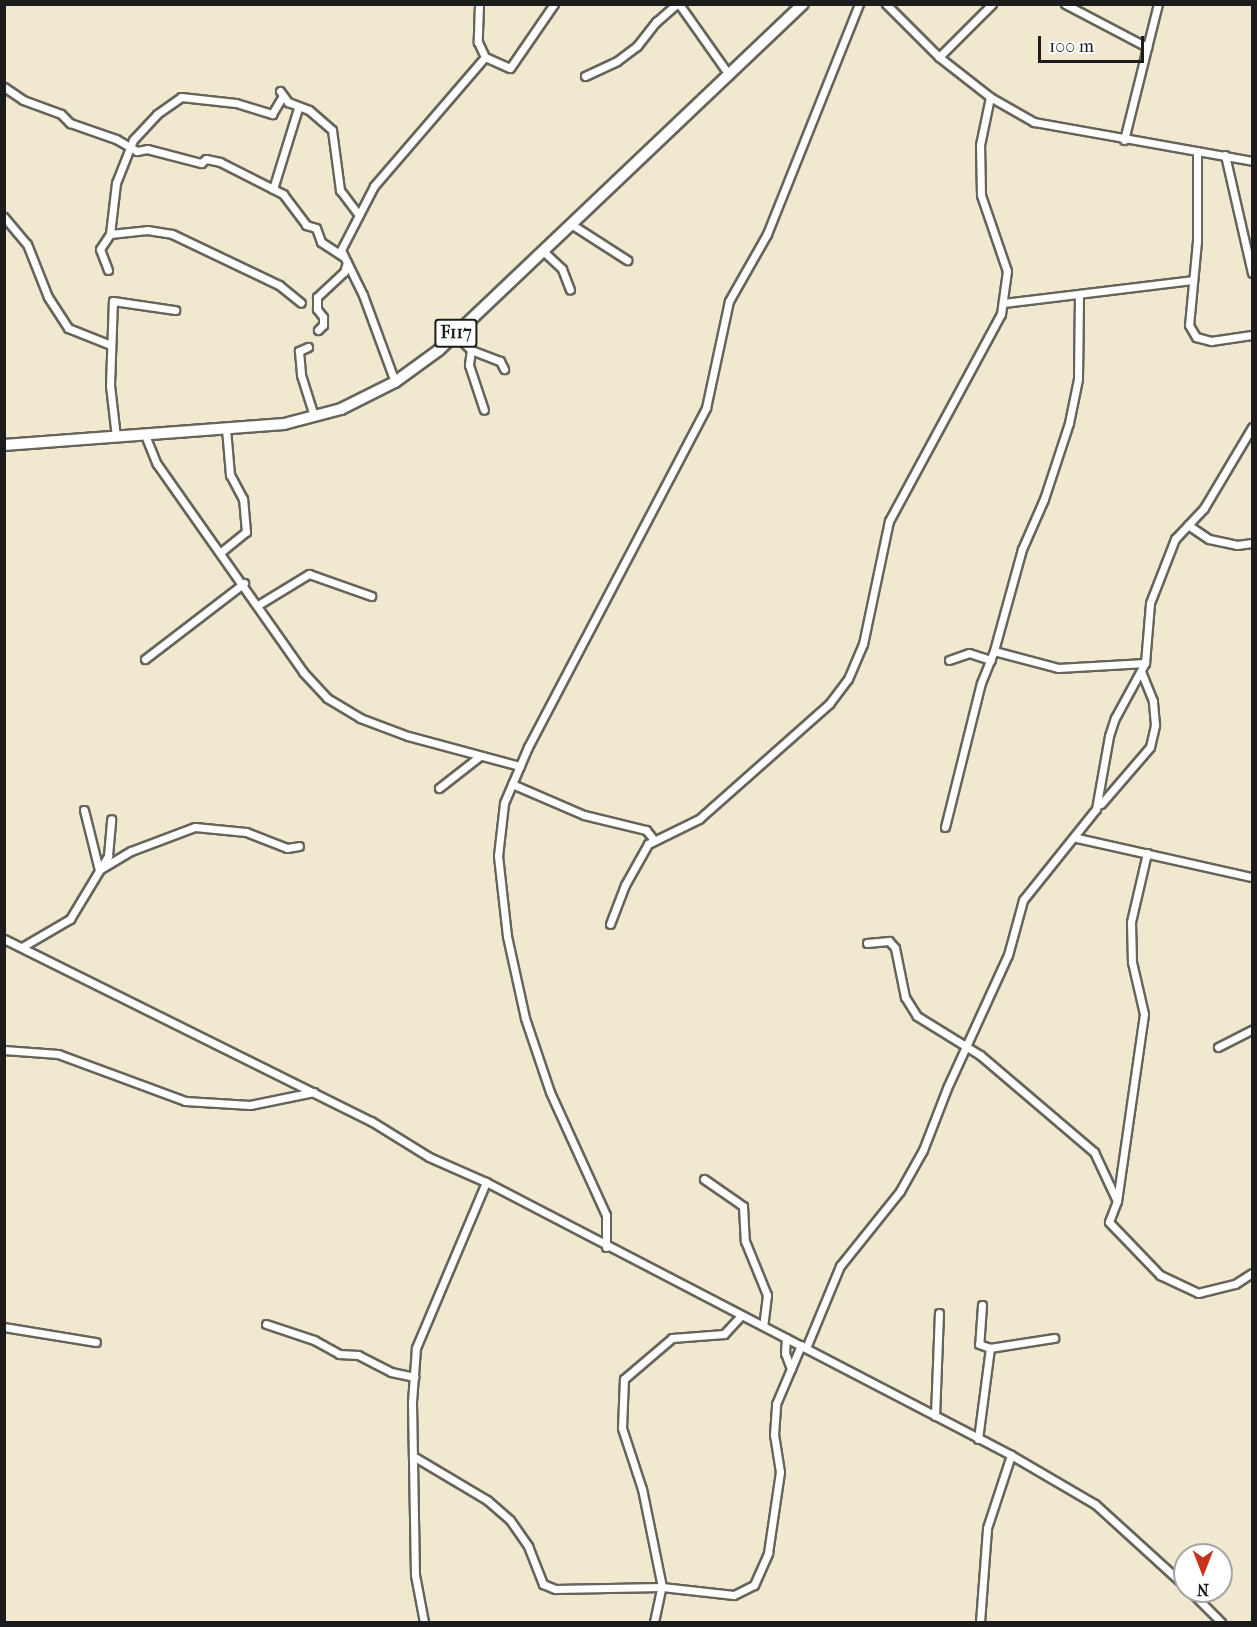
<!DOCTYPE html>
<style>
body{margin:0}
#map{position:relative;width:1257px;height:1627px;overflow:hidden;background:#f0e9d0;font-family:"IM FELL French Canon",serif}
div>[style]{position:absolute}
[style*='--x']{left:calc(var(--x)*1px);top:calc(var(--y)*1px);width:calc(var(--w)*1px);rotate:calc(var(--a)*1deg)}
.roads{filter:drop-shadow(2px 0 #66645b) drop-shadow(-2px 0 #66645b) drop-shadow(0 2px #66645b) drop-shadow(0 -2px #66645b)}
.street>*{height:7px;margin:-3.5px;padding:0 3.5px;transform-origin:3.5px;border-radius:3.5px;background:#fff}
.primary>*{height:10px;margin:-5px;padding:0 5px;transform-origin:5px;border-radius:5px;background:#fff}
span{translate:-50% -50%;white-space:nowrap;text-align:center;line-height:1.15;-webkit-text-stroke:5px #fff;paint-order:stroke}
.shield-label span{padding:2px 4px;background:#fff;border:2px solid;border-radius:4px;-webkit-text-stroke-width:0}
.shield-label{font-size:18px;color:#1c1c1c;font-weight:700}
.frame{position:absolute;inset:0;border:6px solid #1c1c1c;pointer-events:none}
.north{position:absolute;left:1173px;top:1543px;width:60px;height:60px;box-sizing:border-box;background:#fff;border:2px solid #a4a4a4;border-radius:50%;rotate:180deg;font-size:16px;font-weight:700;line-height:24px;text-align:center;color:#1c1c1c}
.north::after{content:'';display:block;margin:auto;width:21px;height:27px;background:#c8321e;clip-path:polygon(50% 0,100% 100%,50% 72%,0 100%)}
.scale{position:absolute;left:1038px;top:36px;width:106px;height:27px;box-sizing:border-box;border:3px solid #1c1c1c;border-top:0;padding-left:8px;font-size:18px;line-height:21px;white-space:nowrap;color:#1c1c1c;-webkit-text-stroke:4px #fff;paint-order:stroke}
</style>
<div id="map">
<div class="roads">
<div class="street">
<div style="--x:479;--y:4;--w:38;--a:92"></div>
<div style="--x:478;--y:42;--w:17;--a:65"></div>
<div style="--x:485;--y:57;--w:27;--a:24"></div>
<div style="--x:510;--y:68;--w:78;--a:-55.5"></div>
<div style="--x:679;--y:4;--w:87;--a:54.8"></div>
<div style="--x:886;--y:4;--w:75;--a:45"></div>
<div style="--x:939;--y:57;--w:65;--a:38.1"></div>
<div style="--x:990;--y:97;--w:51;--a:29.6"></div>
<div style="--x:1034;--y:122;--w:221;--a:10.1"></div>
<div style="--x:1065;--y:4;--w:93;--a:27.7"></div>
<div style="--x:939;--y:57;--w:75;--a:-45"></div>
<div style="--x:585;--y:76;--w:35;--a:-25"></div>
<div style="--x:617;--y:61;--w:25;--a:-37"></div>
<div style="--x:637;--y:46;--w:31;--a:-52"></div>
<div style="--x:656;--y:22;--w:28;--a:-41"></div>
<div style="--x:4;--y:87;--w:23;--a:34"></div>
<div style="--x:23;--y:100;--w:40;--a:20.2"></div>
<div style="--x:61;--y:114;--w:13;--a:45"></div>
<div style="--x:70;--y:123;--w:49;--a:19.2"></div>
<div style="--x:116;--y:139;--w:24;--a:30"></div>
<div style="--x:137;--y:151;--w:10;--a:-11"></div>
<div style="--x:147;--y:149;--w:56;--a:14.5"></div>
<div style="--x:201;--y:163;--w:6;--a:-39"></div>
<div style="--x:206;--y:159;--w:14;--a:12"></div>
<div style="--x:220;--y:162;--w:71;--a:26.9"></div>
<div style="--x:283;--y:194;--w:39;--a:53"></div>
<div style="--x:306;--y:225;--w:10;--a:17"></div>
<div style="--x:316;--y:228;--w:15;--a:70"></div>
<div style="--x:321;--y:242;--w:27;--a:33"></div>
<div style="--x:280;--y:91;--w:14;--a:54"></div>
<div style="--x:288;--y:102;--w:22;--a:21"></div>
<div style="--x:309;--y:110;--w:30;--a:41"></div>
<div style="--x:332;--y:130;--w:61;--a:82.4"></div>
<div style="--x:340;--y:190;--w:31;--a:53"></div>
<div style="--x:1124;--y:140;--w:140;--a:-76"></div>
<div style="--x:1197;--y:151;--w:90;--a:90"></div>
<div style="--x:1197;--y:241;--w:84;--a:95.4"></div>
<div style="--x:1189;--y:325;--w:14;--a:60"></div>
<div style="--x:1196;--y:337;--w:16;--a:15"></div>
<div style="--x:1211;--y:341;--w:41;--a:-8.3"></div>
<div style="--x:1225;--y:155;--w:121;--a:77.1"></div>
<div style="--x:273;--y:189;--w:85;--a:-72.8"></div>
<div style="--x:4;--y:217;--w:35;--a:50"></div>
<div style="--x:27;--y:244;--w:57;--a:68.4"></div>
<div style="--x:48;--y:297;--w:37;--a:57"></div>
<div style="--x:68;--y:328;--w:46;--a:21.6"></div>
<div style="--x:571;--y:224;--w:67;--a:32.7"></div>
<div style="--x:110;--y:234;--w:37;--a:-6"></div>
<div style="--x:147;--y:230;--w:25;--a:9"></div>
<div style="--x:172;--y:234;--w:119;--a:25.5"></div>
<div style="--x:279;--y:285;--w:28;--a:39"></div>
<div style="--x:543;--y:251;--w:26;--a:43"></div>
<div style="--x:562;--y:269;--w:22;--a:69"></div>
<div style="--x:108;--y:270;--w:22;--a:-111"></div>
<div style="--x:100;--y:249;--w:18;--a:-56"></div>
<div style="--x:110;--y:234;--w:51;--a:-83.3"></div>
<div style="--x:116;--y:183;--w:46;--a:-68.4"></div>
<div style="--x:133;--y:140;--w:35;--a:-47"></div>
<div style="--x:157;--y:114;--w:29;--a:-35"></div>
<div style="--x:181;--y:97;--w:55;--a:6.2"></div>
<div style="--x:236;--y:103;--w:38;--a:17"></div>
<div style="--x:272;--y:114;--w:21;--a:-59"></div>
<div style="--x:1079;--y:296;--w:83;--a:90.7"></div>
<div style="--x:1078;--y:379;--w:45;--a:101.6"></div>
<div style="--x:1069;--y:423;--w:80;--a:108.2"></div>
<div style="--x:1044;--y:499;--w:55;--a:113.7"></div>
<div style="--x:1022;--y:549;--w:106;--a:105.4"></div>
<div style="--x:994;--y:651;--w:66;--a:14.9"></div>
<div style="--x:1058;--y:668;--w:87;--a:-3.3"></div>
<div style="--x:1003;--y:303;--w:191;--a:-6.9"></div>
<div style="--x:318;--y:330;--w:7;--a:-45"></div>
<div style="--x:323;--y:325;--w:8;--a:-90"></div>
<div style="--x:323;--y:317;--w:10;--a:-127"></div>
<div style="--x:317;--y:309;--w:12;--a:-90"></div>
<div style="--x:317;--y:297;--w:37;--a:-43"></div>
<div style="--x:344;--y:272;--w:10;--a:-73"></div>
<div style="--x:455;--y:334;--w:23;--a:45"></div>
<div style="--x:471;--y:350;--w:15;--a:98"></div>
<div style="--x:469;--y:365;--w:47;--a:71.6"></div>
<div style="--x:308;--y:347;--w:10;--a:156"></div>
<div style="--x:299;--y:351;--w:24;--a:85"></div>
<div style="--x:301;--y:375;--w:43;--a:72.4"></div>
<div style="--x:471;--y:350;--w:31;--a:21"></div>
<div style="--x:500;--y:361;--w:9;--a:63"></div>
<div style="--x:395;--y:382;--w:93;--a:-110.2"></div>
<div style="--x:363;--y:295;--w:50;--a:-116.1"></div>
<div style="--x:341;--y:250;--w:72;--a:-62.7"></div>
<div style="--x:374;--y:186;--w:170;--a:-49.3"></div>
<div style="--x:145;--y:435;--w:31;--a:68"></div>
<div style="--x:157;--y:464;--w:254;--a:54.9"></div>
<div style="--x:303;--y:672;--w:35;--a:47"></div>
<div style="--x:327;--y:698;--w:39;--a:31"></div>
<div style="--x:360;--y:718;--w:51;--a:20.6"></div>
<div style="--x:408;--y:736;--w:116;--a:15"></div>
<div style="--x:116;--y:437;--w:52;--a:-96.6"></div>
<div style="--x:110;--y:385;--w:84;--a:-88"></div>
<div style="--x:113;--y:301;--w:63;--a:8.3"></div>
<div style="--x:1188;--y:525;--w:25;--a:34"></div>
<div style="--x:1209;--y:539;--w:29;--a:12"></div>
<div style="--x:1237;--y:545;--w:15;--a:-8"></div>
<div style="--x:221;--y:552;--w:32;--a:-39"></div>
<div style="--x:246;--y:532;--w:33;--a:-95"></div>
<div style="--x:243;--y:499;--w:27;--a:-118"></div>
<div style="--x:230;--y:475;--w:47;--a:-94.9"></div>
<div style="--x:258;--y:605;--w:60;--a:-31.3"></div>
<div style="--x:309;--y:574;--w:66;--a:19.5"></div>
<div style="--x:145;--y:659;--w:125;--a:-37.5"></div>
<div style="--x:949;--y:660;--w:21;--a:-19"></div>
<div style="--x:969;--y:653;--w:23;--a:18"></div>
<div style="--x:512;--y:784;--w:78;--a:23.3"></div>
<div style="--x:584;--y:815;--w:64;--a:13.6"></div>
<div style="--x:646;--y:830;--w:13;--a:51"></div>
<div style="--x:439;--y:788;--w:52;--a:-38"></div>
<div style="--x:1101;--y:804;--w:75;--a:-49.3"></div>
<div style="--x:1150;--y:747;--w:23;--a:-77"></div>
<div style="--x:1155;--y:725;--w:24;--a:-95"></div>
<div style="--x:1153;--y:701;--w:31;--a:-112"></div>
<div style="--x:84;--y:810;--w:62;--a:76"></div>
<div style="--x:945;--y:827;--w:148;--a:-76"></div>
<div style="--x:981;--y:683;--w:35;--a:-68"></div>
<div style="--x:1077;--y:838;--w:179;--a:12.6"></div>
<div style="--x:1147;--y:853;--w:71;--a:103.1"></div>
<div style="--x:1131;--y:922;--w:40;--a:88.6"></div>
<div style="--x:1132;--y:962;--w:53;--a:77"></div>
<div style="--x:1144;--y:1014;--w:189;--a:98.2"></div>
<div style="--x:1117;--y:1201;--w:22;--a:111"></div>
<div style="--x:1109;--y:1222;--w:74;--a:46.1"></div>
<div style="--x:1160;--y:1275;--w:42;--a:25.3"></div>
<div style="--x:1198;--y:1293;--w:38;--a:-14"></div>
<div style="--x:1235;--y:1284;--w:20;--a:-33"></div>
<div style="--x:99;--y:870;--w:37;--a:-31"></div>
<div style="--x:131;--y:851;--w:68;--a:-20.6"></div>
<div style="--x:195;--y:827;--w:51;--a:5.6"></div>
<div style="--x:246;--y:832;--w:44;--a:21.3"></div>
<div style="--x:287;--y:848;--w:12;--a:-9"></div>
<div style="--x:610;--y:924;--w:42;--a:-69"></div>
<div style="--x:625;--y:885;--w:47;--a:-60.7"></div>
<div style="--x:648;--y:844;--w:57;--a:-26.1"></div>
<div style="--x:699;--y:819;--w:174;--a:-41.5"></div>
<div style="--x:829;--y:704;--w:31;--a:-53"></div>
<div style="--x:848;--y:679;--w:38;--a:-67"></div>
<div style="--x:863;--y:644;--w:126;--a:-78.1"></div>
<div style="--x:889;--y:521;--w:235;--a:-61.6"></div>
<div style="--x:1001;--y:314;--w:43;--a:-82.1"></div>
<div style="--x:1007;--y:271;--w:80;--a:-108.9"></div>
<div style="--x:981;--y:195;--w:50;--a:-91.1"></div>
<div style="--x:980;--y:145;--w:49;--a:-78.2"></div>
<div style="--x:4;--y:939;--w:410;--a:26.4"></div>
<div style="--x:371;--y:1121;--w:68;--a:31.8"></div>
<div style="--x:429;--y:1157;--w:62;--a:23.7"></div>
<div style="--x:486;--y:1182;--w:592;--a:27.47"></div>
<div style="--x:1011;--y:1455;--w:97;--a:30.3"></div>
<div style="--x:1095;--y:1504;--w:122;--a:42.3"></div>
<div style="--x:867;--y:943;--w:22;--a:-5"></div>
<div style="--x:889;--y:941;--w:9;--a:49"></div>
<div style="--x:895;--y:948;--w:50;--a:78.5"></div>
<div style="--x:905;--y:997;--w:22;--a:58"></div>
<div style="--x:917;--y:1016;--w:74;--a:31.8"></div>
<div style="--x:980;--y:1055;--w:150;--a:40.4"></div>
<div style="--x:1094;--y:1152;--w:52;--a:64.9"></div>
<div style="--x:22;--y:947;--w:56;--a:-30.3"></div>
<div style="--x:70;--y:919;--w:74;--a:-58.9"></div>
<div style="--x:108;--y:856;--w:37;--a:-85"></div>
<div style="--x:1218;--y:1047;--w:38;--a:-27"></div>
<div style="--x:4;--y:1050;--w:54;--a:4.2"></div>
<div style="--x:58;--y:1054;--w:135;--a:20.3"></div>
<div style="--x:185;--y:1101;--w:65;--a:3.5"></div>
<div style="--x:250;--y:1105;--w:65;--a:-11.5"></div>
<div style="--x:704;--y:1179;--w:47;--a:34.7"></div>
<div style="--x:743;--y:1206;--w:35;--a:87"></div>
<div style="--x:745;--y:1241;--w:58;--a:67.8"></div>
<div style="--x:767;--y:1295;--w:31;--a:97"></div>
<div style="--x:606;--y:1247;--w:32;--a:-90"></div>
<div style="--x:606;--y:1215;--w:135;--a:-114.5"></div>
<div style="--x:550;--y:1092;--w:78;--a:-108.7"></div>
<div style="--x:525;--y:1018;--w:84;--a:-102.4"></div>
<div style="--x:507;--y:936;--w:81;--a:-96.4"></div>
<div style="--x:498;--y:856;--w:53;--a:-83.5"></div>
<div style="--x:504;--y:803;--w:61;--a:-66.8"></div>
<div style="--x:528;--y:747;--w:383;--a:-62.3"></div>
<div style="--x:706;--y:408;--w:109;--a:-77.9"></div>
<div style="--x:729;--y:301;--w:77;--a:-60.4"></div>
<div style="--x:767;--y:234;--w:248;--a:-68.2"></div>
<div style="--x:982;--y:1305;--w:39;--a:94"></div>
<div style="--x:979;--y:1344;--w:12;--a:20"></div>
<div style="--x:266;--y:1324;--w:51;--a:18.4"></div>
<div style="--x:314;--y:1340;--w:29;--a:29"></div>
<div style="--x:339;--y:1354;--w:19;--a:3"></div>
<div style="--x:358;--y:1355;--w:37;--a:27"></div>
<div style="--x:391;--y:1372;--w:24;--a:12"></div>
<div style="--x:4;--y:1327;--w:93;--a:9.3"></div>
<div style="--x:786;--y:1338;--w:15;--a:94"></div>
<div style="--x:785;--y:1353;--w:17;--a:69"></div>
<div style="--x:806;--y:1348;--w:89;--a:-67.5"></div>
<div style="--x:840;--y:1266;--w:96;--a:-51.3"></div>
<div style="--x:900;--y:1191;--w:47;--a:-60.7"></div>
<div style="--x:923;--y:1150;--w:66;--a:-68.8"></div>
<div style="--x:947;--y:1088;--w:146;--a:-65.4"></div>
<div style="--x:1008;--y:955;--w:57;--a:-74.7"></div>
<div style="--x:1023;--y:900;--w:117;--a:-51.3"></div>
<div style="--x:1096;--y:809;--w:74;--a:-79.9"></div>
<div style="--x:1109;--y:736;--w:19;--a:-72"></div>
<div style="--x:1115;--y:718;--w:63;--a:-61.4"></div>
<div style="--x:1145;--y:663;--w:60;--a:-85.2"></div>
<div style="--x:1150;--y:603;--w:69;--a:-68.7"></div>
<div style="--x:1175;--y:539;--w:42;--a:-46.9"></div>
<div style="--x:1204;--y:508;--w:94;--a:-59.3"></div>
<div style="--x:935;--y:1416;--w:103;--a:-87.8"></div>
<div style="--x:978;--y:1439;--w:92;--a:-82.5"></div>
<div style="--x:990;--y:1348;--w:65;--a:-8.9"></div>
<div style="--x:413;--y:1456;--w:86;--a:30.7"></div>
<div style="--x:487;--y:1500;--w:30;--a:41"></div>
<div style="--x:510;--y:1520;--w:32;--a:55"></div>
<div style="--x:528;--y:1546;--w:41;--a:68.5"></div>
<div style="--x:543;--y:1584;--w:13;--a:23"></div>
<div style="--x:555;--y:1589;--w:107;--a:-1.1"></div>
<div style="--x:662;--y:1587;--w:72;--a:6.3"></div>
<div style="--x:734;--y:1595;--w:22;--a:-27"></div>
<div style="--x:754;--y:1585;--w:35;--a:-66"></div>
<div style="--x:768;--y:1553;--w:82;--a:-81.6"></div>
<div style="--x:780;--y:1472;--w:37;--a:-99"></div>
<div style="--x:774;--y:1435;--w:31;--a:-86"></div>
<div style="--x:776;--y:1404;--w:64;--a:-67"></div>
<div style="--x:662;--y:1587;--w:100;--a:-101.5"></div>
<div style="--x:642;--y:1489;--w:64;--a:-108.2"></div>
<div style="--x:622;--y:1428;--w:49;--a:-87.7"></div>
<div style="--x:624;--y:1379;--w:63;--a:-40.5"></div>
<div style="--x:672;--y:1338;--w:52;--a:-4.4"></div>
<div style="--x:724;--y:1334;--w:25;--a:-47"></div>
<div style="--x:1190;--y:1591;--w:44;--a:45"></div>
<div style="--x:424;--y:1622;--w:48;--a:-100.8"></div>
<div style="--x:415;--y:1575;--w:173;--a:-91"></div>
<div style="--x:412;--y:1402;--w:54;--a:-85.8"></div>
<div style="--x:416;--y:1348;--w:180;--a:-67.1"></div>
<div style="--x:654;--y:1622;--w:34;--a:-78"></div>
<div style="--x:980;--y:1622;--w:94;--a:-85.7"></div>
<div style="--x:987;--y:1528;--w:77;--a:-71.8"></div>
</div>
<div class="primary">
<div style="--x:4;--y:445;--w:281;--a:-4.3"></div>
<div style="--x:284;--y:424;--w:59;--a:-14.7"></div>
<div style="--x:341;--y:409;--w:60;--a:-26.6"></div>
<div style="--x:395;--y:382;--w:54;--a:-36"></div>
<div style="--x:439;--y:350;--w:502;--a:-43.55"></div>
</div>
</div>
<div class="shield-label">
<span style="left:456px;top:333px">F117</span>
</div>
<div class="frame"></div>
<div class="north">N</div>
<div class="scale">100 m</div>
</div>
